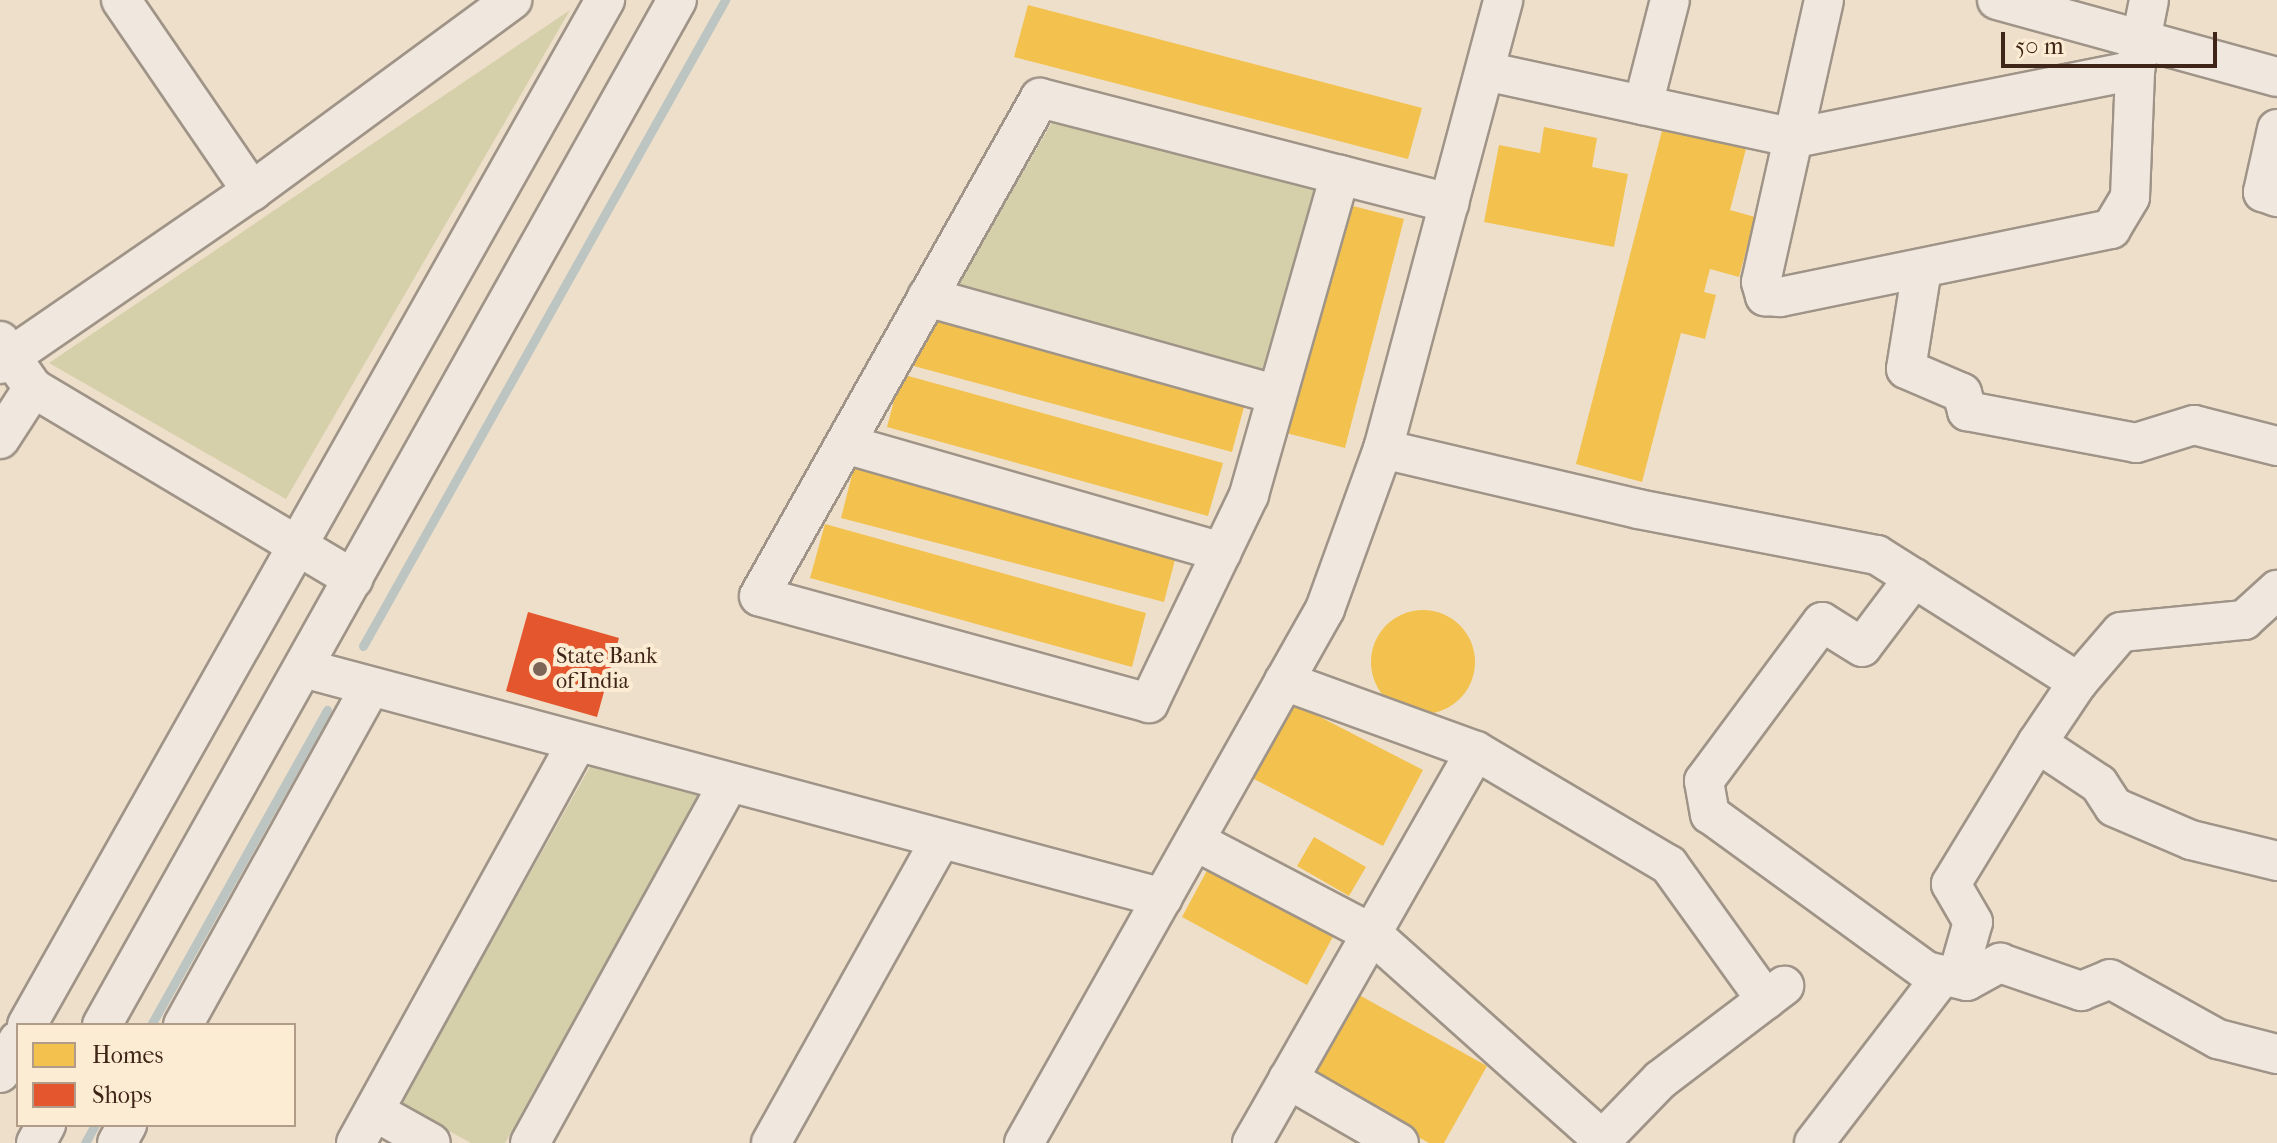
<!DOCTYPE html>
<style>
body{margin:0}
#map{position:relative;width:2277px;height:1143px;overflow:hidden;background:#eedfcb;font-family:"IM FELL French Canon",serif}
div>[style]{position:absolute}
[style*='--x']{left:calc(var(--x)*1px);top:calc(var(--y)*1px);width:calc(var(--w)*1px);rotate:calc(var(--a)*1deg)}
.green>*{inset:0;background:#d5cfaa}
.homes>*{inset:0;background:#f2c14e}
.round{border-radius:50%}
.shops>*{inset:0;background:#e4572e}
.stream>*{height:9px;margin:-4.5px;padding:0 4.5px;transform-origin:4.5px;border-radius:4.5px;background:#bcc5c1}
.roads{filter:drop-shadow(2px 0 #9f9487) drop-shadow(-2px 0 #9f9487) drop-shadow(0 2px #9f9487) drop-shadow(0 -2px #9f9487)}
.minor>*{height:38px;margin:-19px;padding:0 19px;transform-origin:19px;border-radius:19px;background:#f0e8de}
.dots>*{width:22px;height:22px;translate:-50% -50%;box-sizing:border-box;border:4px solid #fdecd4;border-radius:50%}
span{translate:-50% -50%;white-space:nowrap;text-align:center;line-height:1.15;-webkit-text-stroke:8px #fdecd4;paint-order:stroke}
.poi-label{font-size:22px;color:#3f2418}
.left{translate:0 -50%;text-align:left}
.legend{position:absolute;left:16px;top:1023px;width:280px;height:104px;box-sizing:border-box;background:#fdecd4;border:2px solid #b19c89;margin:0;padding:10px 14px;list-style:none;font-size:24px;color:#3f2418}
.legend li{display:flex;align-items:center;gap:16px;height:40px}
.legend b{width:40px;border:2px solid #b19c89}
.scale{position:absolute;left:2001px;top:32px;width:216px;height:36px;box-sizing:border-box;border:4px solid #3f2418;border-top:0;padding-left:10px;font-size:24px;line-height:28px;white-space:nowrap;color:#3f2418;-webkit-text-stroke:6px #fdecd4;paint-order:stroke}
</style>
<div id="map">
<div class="green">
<div style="clip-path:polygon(570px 10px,286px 499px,49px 363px)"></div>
<div style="clip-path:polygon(1054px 119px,1317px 190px,1261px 373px,954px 291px)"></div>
<div style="clip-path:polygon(591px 765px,701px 793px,505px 1143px,471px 1143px,400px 1104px)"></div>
</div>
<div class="homes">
<div style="clip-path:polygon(1028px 5px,1422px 108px,1408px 159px,1014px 57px)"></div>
<div style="clip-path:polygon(1664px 123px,1747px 145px,1730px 210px,1755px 217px,1739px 277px,1710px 269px,1704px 292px,1716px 295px,1705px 339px,1681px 333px,1642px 482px,1576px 464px)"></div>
<div style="clip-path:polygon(1544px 127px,1597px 138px,1592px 167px,1628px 174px,1614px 247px,1484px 222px,1499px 145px,1540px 153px)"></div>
<div style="clip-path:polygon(1345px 204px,1404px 219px,1345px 448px,1286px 433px)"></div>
<div style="clip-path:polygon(923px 316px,1245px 403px,1232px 452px,910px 365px)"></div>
<div style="clip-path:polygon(901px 374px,1223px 463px,1208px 516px,887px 427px)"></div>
<div style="clip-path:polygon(854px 467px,1177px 552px,1164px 602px,841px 518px)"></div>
<div style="clip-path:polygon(825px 524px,1146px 613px,1132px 667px,810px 578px)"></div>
<div class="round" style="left:1371px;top:610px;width:104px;height:104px"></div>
<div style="clip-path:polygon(1293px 703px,1423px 770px,1383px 846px,1254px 779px)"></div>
<div style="clip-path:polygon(1314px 837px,1366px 867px,1349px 896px,1297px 866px)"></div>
<div style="clip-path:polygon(1211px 863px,1336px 931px,1307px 985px,1182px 917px)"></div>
<div style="clip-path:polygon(1352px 991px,1487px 1066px,1444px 1143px,1429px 1143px,1305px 1074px)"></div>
</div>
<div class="shops">
<div style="clip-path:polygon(528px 612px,619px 638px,597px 717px,506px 691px)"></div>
</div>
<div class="stream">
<div style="--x:363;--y:646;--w:741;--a:-60.73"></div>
<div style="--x:151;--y:1025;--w:361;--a:-60.8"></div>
<div style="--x:85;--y:1143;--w:21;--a:-61"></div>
</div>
<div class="roads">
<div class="minor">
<div style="--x:121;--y:0;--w:232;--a:55.6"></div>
<div style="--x:1824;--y:0;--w:289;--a:102.6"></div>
<div style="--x:1761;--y:282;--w:15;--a:74"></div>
<div style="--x:1765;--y:296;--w:15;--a:4"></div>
<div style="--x:1780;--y:297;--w:338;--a:-11.6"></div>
<div style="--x:2111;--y:229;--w:37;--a:-59"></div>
<div style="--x:2130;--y:197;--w:127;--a:-87.7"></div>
<div style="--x:2135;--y:70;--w:71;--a:-78.7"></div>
<div style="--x:1997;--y:0;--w:290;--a:15.4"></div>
<div style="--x:1485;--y:71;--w:317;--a:12.2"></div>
<div style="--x:1795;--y:138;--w:347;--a:-11.3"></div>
<div style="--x:1643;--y:105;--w:108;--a:-75.6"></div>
<div style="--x:2277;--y:129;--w:65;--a:102.5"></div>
<div style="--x:2263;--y:192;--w:15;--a:20"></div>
<div style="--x:1340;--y:175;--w:333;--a:105.9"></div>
<div style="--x:1249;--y:495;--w:231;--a:115.7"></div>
<div style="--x:1149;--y:703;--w:404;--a:-164.7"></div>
<div style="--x:759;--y:596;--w:572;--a:-60.57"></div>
<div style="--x:1040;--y:98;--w:310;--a:14.4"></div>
<div style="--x:1340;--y:175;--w:113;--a:14.4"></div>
<div style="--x:1922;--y:269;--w:101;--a:99.1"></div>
<div style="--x:1906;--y:369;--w:61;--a:23.2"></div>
<div style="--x:1962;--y:393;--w:19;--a:74"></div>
<div style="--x:1967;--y:411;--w:172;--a:10.7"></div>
<div style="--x:2136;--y:443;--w:61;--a:-17.2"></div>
<div style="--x:2194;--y:425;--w:86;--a:14.2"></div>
<div style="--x:927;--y:297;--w:363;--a:15.6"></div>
<div style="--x:0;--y:341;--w:57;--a:54.9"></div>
<div style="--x:33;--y:388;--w:373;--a:30.8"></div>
<div style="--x:0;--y:364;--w:306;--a:-34.5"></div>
<div style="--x:252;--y:191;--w:323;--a:-36.3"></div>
<div style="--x:0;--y:439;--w:61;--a:-57.1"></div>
<div style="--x:845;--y:444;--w:392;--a:16"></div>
<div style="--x:1383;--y:449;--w:262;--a:13.2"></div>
<div style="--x:1638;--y:509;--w:243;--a:10.9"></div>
<div style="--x:1877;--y:555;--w:238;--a:32.3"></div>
<div style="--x:2078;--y:682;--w:73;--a:123.9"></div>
<div style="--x:2037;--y:743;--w:74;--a:33.5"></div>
<div style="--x:2099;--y:784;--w:27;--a:57"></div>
<div style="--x:2114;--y:807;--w:84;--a:23.2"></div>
<div style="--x:2191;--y:840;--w:89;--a:13.7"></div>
<div style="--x:1914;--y:578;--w:86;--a:127"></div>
<div style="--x:1862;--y:647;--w:47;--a:-148"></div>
<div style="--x:1822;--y:622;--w:198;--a:126.6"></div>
<div style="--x:1704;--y:781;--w:34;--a:80"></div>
<div style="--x:1710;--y:814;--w:267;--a:36"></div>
<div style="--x:1926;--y:971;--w:42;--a:13.7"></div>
<div style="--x:1967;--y:981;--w:38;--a:-29"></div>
<div style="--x:2000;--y:963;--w:86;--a:19.1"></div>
<div style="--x:2081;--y:991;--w:31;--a:-22"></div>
<div style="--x:2110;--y:979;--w:124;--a:29.1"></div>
<div style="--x:2218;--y:1039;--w:61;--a:14.3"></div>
<div style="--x:303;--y:668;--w:890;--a:14.97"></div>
<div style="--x:1284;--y:681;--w:204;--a:20"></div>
<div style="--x:1476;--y:751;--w:224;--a:30.6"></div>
<div style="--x:1669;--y:865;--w:166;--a:54.3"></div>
<div style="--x:2078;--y:682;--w:66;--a:-49.3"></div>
<div style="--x:2121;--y:632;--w:124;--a:-5.6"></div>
<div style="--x:2244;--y:620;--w:45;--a:-42.3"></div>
<div style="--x:1195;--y:841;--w:199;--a:27.6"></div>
<div style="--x:1371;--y:933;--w:315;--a:41.8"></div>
<div style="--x:1957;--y:978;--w:58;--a:-74.1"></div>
<div style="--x:1973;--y:922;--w:44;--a:-120.1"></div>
<div style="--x:1951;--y:884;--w:165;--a:-58.6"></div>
<div style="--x:27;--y:1025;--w:1177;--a:-60.58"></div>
<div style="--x:102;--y:1025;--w:1175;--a:-60.71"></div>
<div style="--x:183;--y:1025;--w:385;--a:-61"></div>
<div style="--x:0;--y:1073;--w:37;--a:-61"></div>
<div style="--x:1288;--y:1079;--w:128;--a:30"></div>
<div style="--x:374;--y:1111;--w:65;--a:29.3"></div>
<div style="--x:36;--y:1143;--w:21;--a:-61"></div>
<div style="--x:117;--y:1143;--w:21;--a:-61"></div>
<div style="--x:356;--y:1143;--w:458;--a:-61.1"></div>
<div style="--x:530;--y:1143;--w:411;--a:-61.1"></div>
<div style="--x:771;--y:1143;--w:348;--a:-60.8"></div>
<div style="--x:1024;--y:1143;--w:613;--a:-60.59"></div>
<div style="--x:1325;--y:609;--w:170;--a:-70.1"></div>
<div style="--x:1383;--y:449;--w:465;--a:-75"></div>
<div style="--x:1252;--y:1143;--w:451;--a:-60.3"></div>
<div style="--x:1599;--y:1143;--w:88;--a:-45.9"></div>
<div style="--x:1660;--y:1080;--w:156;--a:-37.2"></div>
<div style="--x:1814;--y:1143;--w:212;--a:-52.5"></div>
</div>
</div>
<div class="dots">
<div style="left:540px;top:669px;background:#7c6557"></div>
</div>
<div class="poi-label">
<span class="left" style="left:556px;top:669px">State Bank<br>of India</span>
</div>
<ul class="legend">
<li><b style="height:22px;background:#f2c14e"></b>Homes</li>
<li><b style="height:22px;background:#e4572e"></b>Shops</li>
</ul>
<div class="scale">50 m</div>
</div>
